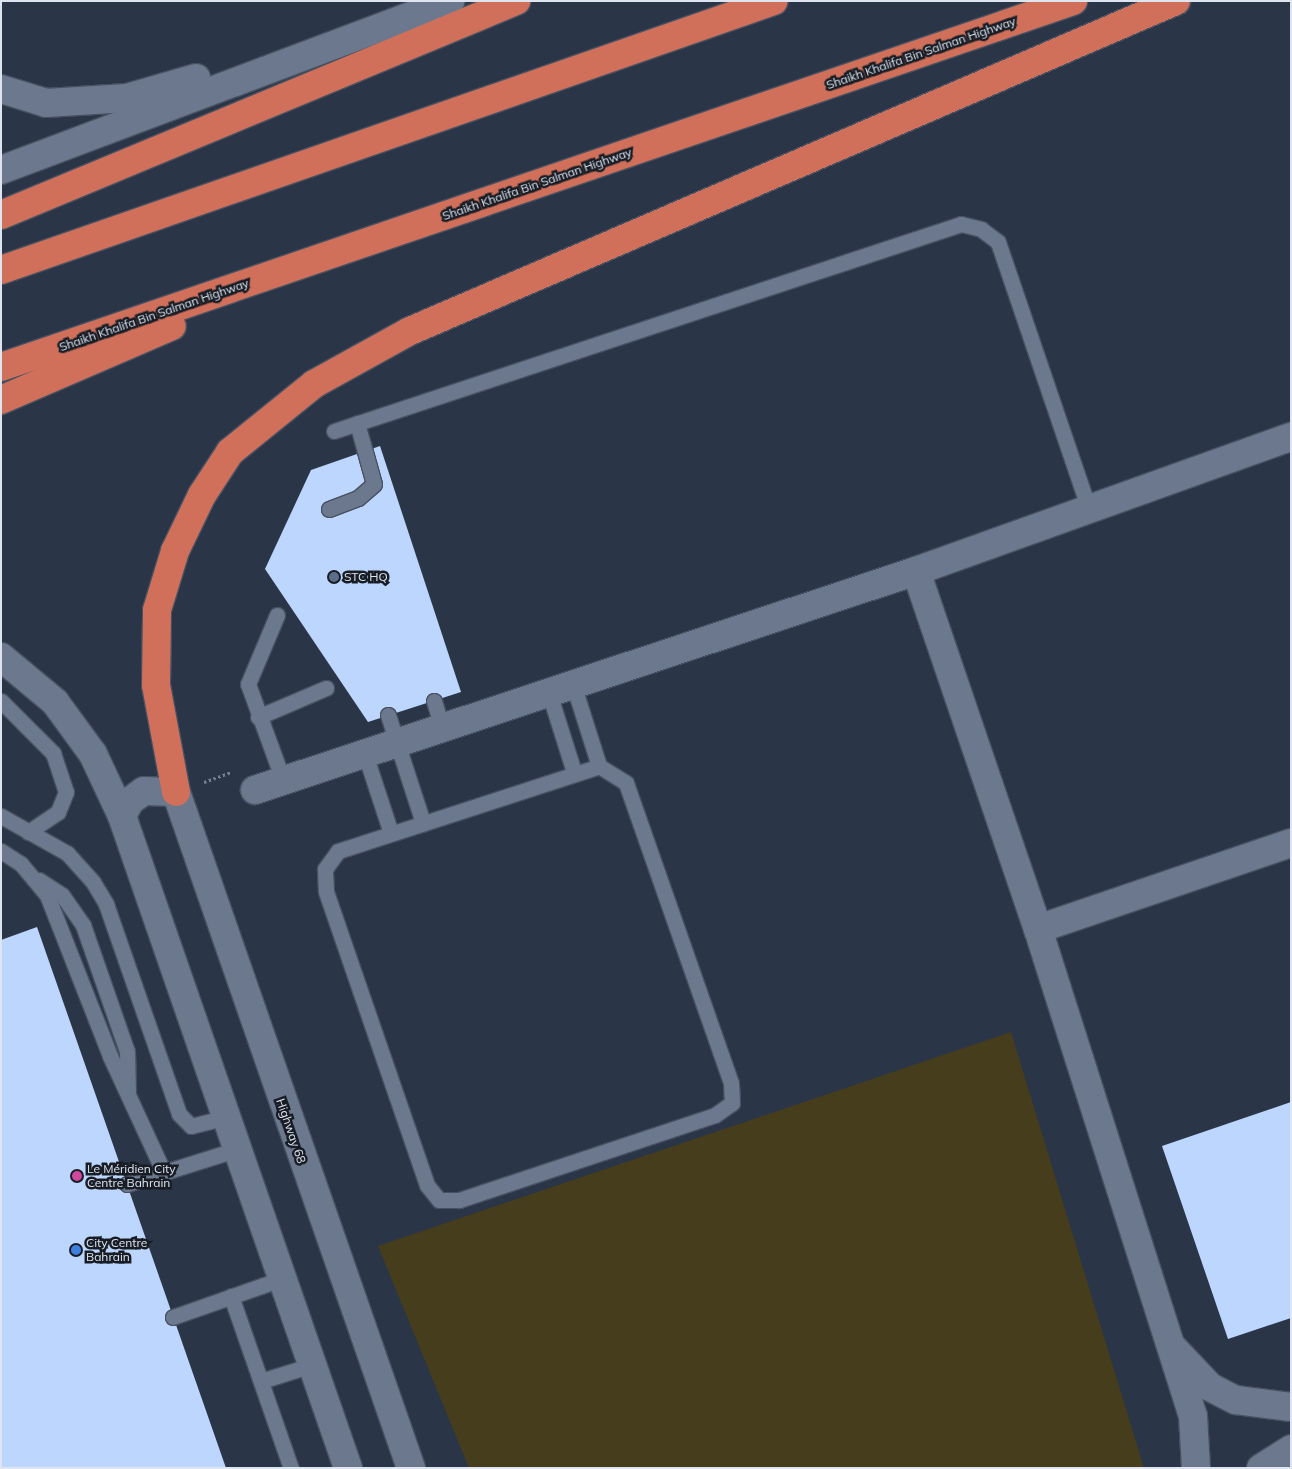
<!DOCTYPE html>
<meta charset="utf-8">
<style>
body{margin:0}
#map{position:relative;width:1292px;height:1469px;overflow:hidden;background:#2a3648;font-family:Mulish,sans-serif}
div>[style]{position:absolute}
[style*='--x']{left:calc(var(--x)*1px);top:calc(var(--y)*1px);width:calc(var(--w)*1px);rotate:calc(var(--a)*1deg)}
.sand>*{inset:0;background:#453d1c}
.building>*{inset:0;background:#bdd6fe}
.path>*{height:3px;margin-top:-1.5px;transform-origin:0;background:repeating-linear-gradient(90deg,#768090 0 2.5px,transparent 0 5px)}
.roads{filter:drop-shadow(1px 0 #485161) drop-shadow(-1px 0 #485161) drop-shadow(0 1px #485161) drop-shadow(0 -1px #485161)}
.lane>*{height:15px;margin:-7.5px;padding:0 7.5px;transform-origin:7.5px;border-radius:7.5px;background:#6b788e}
.street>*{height:28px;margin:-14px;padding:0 14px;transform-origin:14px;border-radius:14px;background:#6b788e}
.secondary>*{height:28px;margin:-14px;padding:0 14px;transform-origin:14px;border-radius:14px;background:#6b788e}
.highway>*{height:28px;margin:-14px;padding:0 14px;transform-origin:14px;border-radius:14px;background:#d0705b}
.dots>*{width:14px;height:14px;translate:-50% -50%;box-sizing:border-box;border:2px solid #181d25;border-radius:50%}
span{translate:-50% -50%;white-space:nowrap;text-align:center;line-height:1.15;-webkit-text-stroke:5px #181d25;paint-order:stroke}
.street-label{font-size:12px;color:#dee5f1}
.poi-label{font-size:12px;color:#dee5f1}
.left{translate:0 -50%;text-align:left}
.frame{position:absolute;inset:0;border:2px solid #dee5f1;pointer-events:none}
</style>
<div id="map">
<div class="sand">
<div style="clip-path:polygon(1011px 1032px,1144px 1468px,469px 1468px,378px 1246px)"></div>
</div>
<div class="building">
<div style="clip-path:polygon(380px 446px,461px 692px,368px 722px,265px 569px,311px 470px)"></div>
<div style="clip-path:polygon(37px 927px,226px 1468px,1px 1468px,1px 940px)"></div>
<div style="clip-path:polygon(1291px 1102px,1291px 1318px,1228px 1339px,1162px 1146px)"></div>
</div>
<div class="path">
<div style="--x:204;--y:782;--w:29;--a:-20"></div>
</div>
<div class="roads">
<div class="lane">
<div style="--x:334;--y:431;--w:660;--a:-18.27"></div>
<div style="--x:961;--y:224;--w:21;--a:14"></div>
<div style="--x:981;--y:229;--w:21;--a:37"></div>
<div style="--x:998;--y:242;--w:283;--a:71.2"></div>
<div style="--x:329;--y:509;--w:31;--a:-21"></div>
<div style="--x:358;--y:498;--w:21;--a:-41"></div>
<div style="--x:374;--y:484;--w:63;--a:-105.6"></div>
<div style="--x:277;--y:615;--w:75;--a:112.8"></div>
<div style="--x:248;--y:684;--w:102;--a:70"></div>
<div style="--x:574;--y:687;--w:83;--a:72.4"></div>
<div style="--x:550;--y:696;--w:80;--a:72.5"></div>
<div style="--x:1;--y:701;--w:74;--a:45"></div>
<div style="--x:53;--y:753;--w:41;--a:71.6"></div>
<div style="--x:66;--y:792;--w:22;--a:112"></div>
<div style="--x:58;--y:812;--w:36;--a:146"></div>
<div style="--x:434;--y:701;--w:30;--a:73"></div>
<div style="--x:388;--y:715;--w:114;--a:72"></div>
<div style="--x:258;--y:717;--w:74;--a:-23.1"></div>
<div style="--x:365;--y:754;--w:83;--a:71.8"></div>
<div style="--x:599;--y:766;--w:32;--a:32"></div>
<div style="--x:626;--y:783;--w:318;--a:70.7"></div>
<div style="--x:731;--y:1083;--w:20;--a:87"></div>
<div style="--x:732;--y:1103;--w:21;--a:145"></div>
<div style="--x:715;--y:1115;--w:270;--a:161.6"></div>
<div style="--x:459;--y:1200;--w:20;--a:180"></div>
<div style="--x:439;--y:1200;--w:19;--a:-129"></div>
<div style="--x:427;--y:1185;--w:311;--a:-109"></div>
<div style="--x:326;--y:891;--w:22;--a:-93"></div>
<div style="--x:325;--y:869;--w:22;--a:-54"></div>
<div style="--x:338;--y:851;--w:274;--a:-18"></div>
<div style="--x:1;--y:816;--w:76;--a:29.3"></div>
<div style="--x:67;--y:853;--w:39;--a:48"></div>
<div style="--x:93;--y:882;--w:26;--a:59"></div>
<div style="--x:106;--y:904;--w:222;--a:70.8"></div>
<div style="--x:179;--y:1114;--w:17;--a:45"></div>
<div style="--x:191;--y:1126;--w:33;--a:-14"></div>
<div style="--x:1;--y:851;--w:24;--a:33"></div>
<div style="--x:21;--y:864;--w:40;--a:50"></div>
<div style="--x:47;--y:895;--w:173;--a:68.6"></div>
<div style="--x:110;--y:1056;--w:129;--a:65.2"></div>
<div style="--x:39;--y:880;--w:27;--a:33"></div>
<div style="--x:62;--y:895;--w:37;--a:55"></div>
<div style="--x:83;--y:925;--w:133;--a:70.8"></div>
<div style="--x:127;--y:1051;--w:40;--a:88.6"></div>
<div style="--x:127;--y:1184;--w:113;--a:-17.5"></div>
<div style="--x:231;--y:1296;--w:182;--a:70.8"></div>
<div style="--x:173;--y:1317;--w:114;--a:-19.4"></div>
<div style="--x:261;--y:1381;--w:53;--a:-17.4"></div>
</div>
<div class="street">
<div style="--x:916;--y:571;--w:378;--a:71.2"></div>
<div style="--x:1038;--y:929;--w:511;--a:72.35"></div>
<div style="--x:1193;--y:1416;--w:52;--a:86.7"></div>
<div style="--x:255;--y:790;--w:696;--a:-18.33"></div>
<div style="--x:916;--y:571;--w:398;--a:-19.7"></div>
<div style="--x:1038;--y:929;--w:267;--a:-18.8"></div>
<div style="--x:1174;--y:1349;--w:52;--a:46.5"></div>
<div style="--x:1210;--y:1387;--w:29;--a:27"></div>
<div style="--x:1236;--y:1400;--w:55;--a:7.3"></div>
</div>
<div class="secondary">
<div style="--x:1;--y:89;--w:47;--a:17.3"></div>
<div style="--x:46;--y:103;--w:81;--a:-3.5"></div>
<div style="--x:127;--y:98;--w:72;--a:-16.2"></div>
<div style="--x:1;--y:170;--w:480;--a:-20.6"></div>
<div style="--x:1;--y:657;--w:70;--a:39.8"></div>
<div style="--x:55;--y:702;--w:64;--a:53.8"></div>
<div style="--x:93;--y:754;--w:68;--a:64.9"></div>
<div style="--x:122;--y:816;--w:690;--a:70.88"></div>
<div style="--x:122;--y:816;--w:17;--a:-62"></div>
<div style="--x:130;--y:801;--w:17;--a:-36"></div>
<div style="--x:144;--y:791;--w:32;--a:2"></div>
<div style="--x:176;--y:792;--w:716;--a:70.83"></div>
<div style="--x:1261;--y:1468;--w:36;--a:-32"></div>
</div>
<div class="highway">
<div style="--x:1;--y:215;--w:558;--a:-22.56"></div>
<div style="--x:1;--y:270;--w:818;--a:-19.19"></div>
<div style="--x:1;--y:367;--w:1133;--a:-18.85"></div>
<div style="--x:1;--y:400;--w:186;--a:-23.4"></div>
<div style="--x:176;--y:792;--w:109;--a:-100.6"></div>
<div style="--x:156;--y:685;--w:75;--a:-89.2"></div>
<div style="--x:157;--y:610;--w:62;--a:-73"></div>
<div style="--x:175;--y:551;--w:62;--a:-64.3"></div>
<div style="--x:202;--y:495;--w:51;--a:-56.9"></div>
<div style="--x:230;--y:452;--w:108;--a:-39"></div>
<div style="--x:314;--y:384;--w:110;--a:-28.9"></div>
<div style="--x:410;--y:331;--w:834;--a:-23.31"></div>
</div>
</div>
<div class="dots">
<div style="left:334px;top:577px;background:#5c6f8a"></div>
<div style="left:77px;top:1176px;background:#d1479c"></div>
<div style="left:76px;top:1250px;background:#3f7fe0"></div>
</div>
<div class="street-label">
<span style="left:921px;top:53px;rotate:-19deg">Shaikh Khalifa Bin Salman Highway</span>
<span style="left:537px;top:184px;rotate:-19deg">Shaikh Khalifa Bin Salman Highway</span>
<span style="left:154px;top:315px;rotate:-19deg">Shaikh Khalifa Bin Salman Highway</span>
<span style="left:291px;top:1131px;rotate:71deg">Highway 68</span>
</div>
<div class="poi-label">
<span class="left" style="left:344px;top:577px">STC HQ</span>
<span class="left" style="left:87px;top:1176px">Le Méridien City<br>Centre Bahrain</span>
<span class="left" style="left:86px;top:1250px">City Centre<br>Bahrain</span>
</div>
<div class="frame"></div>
</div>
